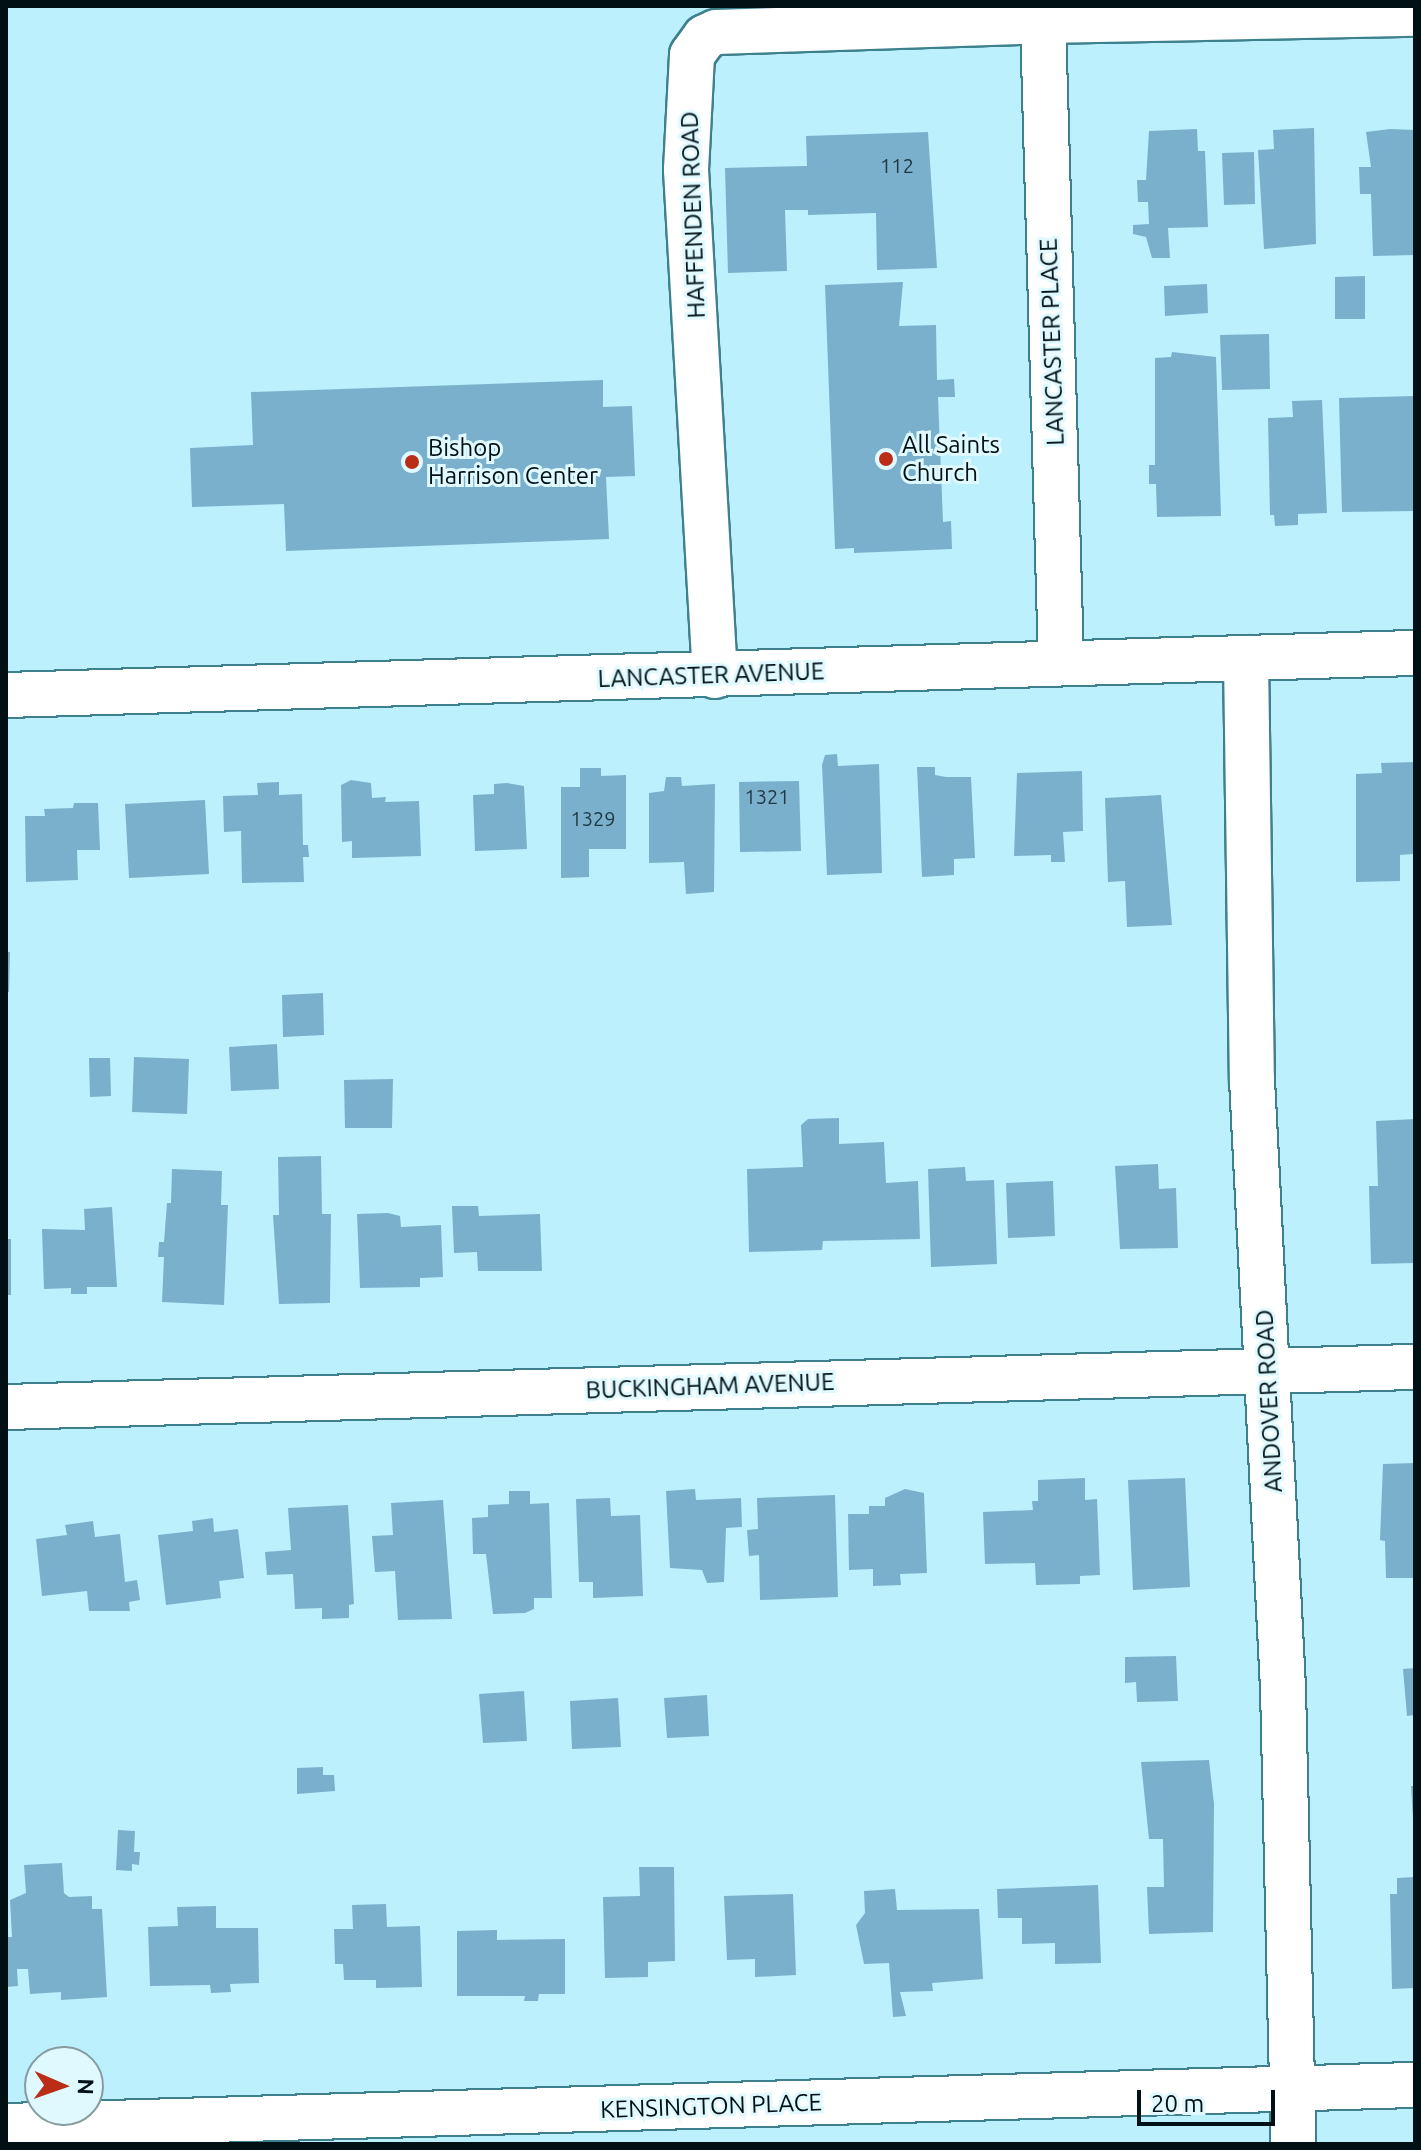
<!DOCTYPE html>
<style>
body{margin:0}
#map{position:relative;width:1421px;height:2150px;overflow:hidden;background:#bcf0fc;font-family:Ubuntu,sans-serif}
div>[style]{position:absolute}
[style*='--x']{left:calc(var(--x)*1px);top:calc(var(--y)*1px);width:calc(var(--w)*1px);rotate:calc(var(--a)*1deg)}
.building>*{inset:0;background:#7ab0cc}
.roads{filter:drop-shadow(2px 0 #3e808d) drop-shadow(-2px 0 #3e808d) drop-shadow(0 2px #3e808d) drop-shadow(0 -2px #3e808d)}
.minor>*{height:44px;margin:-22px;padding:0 22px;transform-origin:22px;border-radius:22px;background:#fff}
.tertiary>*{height:44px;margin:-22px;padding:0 22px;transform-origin:22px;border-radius:22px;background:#fff}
.dots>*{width:22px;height:22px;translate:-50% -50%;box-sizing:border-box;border:4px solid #dff9fe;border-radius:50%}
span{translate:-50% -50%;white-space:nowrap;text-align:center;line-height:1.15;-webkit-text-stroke:6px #dff9fe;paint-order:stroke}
.number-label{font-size:20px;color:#1e3843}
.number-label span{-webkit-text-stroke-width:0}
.street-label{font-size:24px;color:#001015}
.poi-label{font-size:24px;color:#001015}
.left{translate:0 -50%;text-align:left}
.frame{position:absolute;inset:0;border:8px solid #001015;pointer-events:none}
.north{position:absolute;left:24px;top:2046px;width:80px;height:80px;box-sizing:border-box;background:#dff9fe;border:2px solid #869ca1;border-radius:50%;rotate:92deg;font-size:22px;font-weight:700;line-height:32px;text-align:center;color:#001015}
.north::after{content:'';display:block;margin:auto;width:28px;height:36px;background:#ba2e17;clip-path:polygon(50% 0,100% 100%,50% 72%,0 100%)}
.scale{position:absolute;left:1137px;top:2090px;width:138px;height:36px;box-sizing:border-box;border:4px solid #001015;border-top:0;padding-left:10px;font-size:24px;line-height:28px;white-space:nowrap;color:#001015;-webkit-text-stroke:6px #dff9fe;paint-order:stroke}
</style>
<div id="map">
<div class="building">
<div style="clip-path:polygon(1314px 128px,1316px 244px,1264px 249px,1258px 150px,1274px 149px,1273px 130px)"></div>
<div style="clip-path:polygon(1197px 129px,1198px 151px,1205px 151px,1208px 227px,1168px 228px,1170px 258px,1152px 258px,1146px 237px,1133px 234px,1133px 225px,1149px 224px,1148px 202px,1138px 202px,1137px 180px,1146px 180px,1149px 131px)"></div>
<div style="clip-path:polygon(1390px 129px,1415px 130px,1415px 255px,1373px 256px,1371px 194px,1360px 194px,1359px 167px,1371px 167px,1366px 132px)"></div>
<div style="clip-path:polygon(928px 132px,937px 268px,877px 270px,876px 213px,808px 215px,808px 210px,785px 210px,787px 271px,728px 273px,725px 168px,807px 166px,806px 136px)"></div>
<div style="clip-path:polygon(1254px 152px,1255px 204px,1224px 205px,1222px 153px)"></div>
<div style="clip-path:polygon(1365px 276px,1365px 319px,1335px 319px,1335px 277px)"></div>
<div style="clip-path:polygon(903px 282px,899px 326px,936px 325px,937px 380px,954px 379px,955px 397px,938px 397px,943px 522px,951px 521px,952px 549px,854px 553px,854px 548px,835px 549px,825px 285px)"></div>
<div style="clip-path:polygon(1207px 284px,1208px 313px,1165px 316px,1164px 286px)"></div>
<div style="clip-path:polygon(1269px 334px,1270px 389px,1222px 390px,1220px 335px)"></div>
<div style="clip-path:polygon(1172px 352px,1216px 357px,1221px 516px,1157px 517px,1156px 484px,1149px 484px,1149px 465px,1155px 465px,1155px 358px,1171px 357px)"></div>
<div style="clip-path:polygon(603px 380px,603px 407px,632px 406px,635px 476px,606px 477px,609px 539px,286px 551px,284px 504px,192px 507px,190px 448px,253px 445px,251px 392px)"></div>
<div style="clip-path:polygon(1415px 396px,1415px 511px,1342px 512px,1339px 398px)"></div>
<div style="clip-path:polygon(1322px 400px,1327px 513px,1298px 514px,1298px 525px,1275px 526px,1274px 515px,1270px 515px,1268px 418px,1293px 417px,1292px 401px)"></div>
<div style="clip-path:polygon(837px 754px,838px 766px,879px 764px,882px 873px,827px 875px,822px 765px,825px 755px)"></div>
<div style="clip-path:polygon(1415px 762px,1413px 854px,1400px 855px,1400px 881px,1356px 882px,1356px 774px,1382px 773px,1381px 763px)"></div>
<div style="clip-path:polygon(917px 767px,935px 767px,935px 775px,946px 777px,971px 777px,975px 858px,954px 859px,954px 875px,922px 877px)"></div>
<div style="clip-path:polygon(580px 768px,601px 768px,601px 776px,626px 775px,626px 849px,589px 849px,589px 877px,561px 878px,561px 787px,580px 787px)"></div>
<div style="clip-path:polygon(1082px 771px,1083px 831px,1063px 832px,1065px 862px,1051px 862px,1051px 855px,1014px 856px,1017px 773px)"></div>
<div style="clip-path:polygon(666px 777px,681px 777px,682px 786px,715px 784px,714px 892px,686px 894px,684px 862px,649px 863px,649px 793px,664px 791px)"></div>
<div style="clip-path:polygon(351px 780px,371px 783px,372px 798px,386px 797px,385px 802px,419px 801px,421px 856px,352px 858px,352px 841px,342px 842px,341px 785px)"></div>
<div style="clip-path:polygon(799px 781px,801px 851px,740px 852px,739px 782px)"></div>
<div style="clip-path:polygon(279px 782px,279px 795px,302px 794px,303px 845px,308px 845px,309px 857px,303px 857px,304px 882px,242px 883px,241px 831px,224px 832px,223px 796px,258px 795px,257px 783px)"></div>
<div style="clip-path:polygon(507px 783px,524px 786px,527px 849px,475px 851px,473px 795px,494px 794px,494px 784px)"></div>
<div style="clip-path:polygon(1161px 795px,1172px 925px,1127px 927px,1125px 881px,1108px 882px,1105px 798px)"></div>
<div style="clip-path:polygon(205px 800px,209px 874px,129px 878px,125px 804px)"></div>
<div style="clip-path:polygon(74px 803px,98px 803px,100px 850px,77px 850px,78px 880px,26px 882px,25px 816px,45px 816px,44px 809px,73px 808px)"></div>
<div style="clip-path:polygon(6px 952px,10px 952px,9px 992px,6px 992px)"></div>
<div style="clip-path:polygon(323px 993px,324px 1035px,283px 1037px,282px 995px)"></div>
<div style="clip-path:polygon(277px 1044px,279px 1089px,231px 1091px,229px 1047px)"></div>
<div style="clip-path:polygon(134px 1057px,189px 1059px,187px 1114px,132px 1112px)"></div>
<div style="clip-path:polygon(89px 1058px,110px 1058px,111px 1096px,90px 1097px)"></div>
<div style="clip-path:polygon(393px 1079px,392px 1128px,345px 1128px,344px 1080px)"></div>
<div style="clip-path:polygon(839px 1118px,839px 1144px,884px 1142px,886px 1183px,918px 1181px,920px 1239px,823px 1241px,822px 1250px,749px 1252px,747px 1169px,803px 1167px,801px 1125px,808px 1119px)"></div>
<div style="clip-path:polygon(1415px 1119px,1415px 1263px,1371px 1264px,1369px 1186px,1378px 1186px,1376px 1121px)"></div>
<div style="clip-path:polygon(321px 1156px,322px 1214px,331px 1214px,330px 1303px,279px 1304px,273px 1215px,279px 1215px,278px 1157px)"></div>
<div style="clip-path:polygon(1158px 1164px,1159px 1189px,1176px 1188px,1178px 1248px,1120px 1249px,1115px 1166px)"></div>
<div style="clip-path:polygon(965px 1167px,966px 1181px,994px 1180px,997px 1264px,931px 1267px,928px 1169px)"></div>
<div style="clip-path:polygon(172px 1169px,222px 1171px,221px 1205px,228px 1205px,224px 1305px,162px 1302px,164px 1257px,158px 1257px,159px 1242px,164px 1242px,167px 1203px,171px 1203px)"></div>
<div style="clip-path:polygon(1053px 1181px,1055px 1236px,1008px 1238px,1006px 1183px)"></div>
<div style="clip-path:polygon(452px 1206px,478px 1206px,479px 1216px,540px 1214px,542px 1271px,478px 1271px,477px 1252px,454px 1253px)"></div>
<div style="clip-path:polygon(112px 1207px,117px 1287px,87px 1287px,87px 1294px,71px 1294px,71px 1288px,44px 1289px,42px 1229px,85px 1230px,84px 1209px)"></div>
<div style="clip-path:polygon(388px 1213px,400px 1216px,401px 1227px,441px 1225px,443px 1277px,420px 1278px,420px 1287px,360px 1288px,357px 1214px)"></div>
<div style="clip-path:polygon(6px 1239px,11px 1239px,11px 1295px,6px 1295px)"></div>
<div style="clip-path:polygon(1415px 1463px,1415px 1578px,1386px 1578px,1385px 1541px,1380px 1540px,1383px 1464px)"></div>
<div style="clip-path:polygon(1085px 1478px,1085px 1500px,1097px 1499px,1100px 1575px,1080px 1576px,1080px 1584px,1036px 1585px,1035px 1563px,985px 1564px,983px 1512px,1033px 1510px,1032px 1501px,1038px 1501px,1038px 1480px)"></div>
<div style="clip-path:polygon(1185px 1478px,1190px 1587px,1133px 1590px,1128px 1480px)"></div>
<div style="clip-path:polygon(695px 1489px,696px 1500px,741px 1498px,742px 1527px,726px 1528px,724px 1582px,707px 1583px,702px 1570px,670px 1568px,666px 1491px)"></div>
<div style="clip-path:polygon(905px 1489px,924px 1493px,927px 1573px,900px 1574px,901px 1585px,873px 1586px,873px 1569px,849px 1570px,848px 1514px,869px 1514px,869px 1506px,885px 1506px,885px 1498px)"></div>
<div style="clip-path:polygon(509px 1491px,530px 1491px,530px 1504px,549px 1503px,552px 1598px,534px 1598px,534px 1609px,525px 1613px,493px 1614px,486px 1554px,473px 1554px,472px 1518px,488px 1517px,488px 1505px,509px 1504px)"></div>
<div style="clip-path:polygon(835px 1495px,838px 1597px,760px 1600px,759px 1555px,749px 1556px,747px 1530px,758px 1529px,757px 1498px)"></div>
<div style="clip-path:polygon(610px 1498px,611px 1516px,640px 1515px,643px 1596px,593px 1598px,593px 1582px,579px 1582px,576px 1499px)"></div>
<div style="clip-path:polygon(443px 1500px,452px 1619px,398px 1620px,395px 1571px,375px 1572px,372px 1536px,393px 1535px,391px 1503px)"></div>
<div style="clip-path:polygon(348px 1505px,354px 1604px,349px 1605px,349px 1618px,322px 1619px,322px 1608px,295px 1609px,293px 1574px,267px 1575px,265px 1552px,291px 1550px,288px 1508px)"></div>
<div style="clip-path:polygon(213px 1518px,214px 1532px,238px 1529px,244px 1578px,219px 1581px,221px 1598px,166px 1605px,158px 1535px,193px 1531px,192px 1521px)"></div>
<div style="clip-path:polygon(93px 1521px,95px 1537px,120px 1534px,125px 1582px,137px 1580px,140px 1600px,129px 1602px,130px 1611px,89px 1611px,87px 1591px,42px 1596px,36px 1539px,67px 1535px,65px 1525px)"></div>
<div style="clip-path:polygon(1176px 1656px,1178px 1701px,1137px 1702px,1136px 1682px,1125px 1683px,1125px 1657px)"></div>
<div style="clip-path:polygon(1415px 1668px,1415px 1715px,1407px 1716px,1403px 1669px)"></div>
<div style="clip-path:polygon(524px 1691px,527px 1741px,483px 1743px,479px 1694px)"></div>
<div style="clip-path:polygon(707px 1695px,709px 1736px,667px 1738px,664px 1698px)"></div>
<div style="clip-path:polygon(618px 1698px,621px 1747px,572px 1749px,570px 1701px)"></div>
<div style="clip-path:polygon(1209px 1760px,1214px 1804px,1213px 1932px,1149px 1934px,1147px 1887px,1164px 1887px,1163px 1839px,1149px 1839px,1141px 1762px)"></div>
<div style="clip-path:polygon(323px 1767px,323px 1775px,334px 1775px,335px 1791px,297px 1794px,297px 1768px)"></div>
<div style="clip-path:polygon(1411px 1786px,1415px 1786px,1415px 1819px,1413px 1819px)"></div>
<div style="clip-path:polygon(118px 1830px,135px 1831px,134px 1852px,140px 1852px,139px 1865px,132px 1864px,132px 1871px,116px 1870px)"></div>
<div style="clip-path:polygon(62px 1863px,64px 1893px,69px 1897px,92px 1896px,92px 1909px,102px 1909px,107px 1997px,61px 2000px,61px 1992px,30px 1994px,28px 1969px,17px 1969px,18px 1986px,6px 1987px,6px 1937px,12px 1937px,10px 1900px,26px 1893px,24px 1865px)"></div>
<div style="clip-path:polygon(639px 1867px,674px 1867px,675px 1961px,648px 1962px,648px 1977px,605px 1978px,603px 1897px,640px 1896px)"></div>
<div style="clip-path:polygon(1415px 1877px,1415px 1988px,1392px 1989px,1390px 1894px,1397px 1894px,1397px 1878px)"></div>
<div style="clip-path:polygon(1098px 1885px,1101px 1963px,1055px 1964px,1055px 1943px,1022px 1944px,1022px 1918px,998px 1918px,997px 1889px)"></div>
<div style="clip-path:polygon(895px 1889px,897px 1910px,979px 1909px,983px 1979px,932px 1983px,933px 1991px,900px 1992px,906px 2016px,893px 2017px,889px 1963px,864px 1964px,856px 1925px,865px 1913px,864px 1891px)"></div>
<div style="clip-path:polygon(793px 1894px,796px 1975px,755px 1977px,755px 1959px,727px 1960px,724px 1896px)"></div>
<div style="clip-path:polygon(386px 1904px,387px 1927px,420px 1926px,422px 1987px,376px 1988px,376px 1980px,344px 1980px,343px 1964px,335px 1964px,334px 1929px,353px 1929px,352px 1905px)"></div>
<div style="clip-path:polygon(216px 1906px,216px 1928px,258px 1928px,259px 1983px,230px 1984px,231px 1992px,211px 1993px,210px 1985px,150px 1986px,148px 1927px,178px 1926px,177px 1907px)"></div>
<div style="clip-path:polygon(497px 1930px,497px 1940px,565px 1939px,565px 1994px,539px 1994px,538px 2001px,524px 2001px,525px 1996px,457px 1996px,457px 1931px)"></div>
</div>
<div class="roads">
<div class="minor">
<div style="--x:1043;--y:21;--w:642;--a:88.39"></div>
<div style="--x:1246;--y:658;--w:422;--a:89.2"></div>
<div style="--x:1252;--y:1080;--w:608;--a:87.08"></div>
<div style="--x:1283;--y:1687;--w:457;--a:88.7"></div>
<div style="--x:715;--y:676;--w:507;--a:-93.28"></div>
<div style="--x:686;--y:170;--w:115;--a:-87"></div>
<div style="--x:692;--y:55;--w:22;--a:-54"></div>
<div style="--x:705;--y:37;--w:12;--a:-24"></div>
<div style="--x:716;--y:32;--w:327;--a:-1.9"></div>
<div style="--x:1043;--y:21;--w:372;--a:-1.1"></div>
<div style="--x:6;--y:1407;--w:1410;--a:-1.63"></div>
<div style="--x:6;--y:2126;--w:1410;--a:-1.67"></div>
</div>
<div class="tertiary">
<div style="--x:6;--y:695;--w:1410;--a:-1.71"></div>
</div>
</div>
<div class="dots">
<div style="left:886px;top:459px;background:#ba2e17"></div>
<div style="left:412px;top:462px;background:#ba2e17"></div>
</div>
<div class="number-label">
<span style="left:897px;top:165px">112</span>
<span style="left:767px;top:796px">1321</span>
<span style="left:593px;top:818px">1329</span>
</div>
<div class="street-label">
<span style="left:693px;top:215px;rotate:-92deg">HAFFENDEN ROAD</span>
<span style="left:1052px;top:342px;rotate:-92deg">LANCASTER PLACE</span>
<span style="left:711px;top:675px;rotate:-2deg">LANCASTER AVENUE</span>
<span style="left:710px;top:1386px;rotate:-2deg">BUCKINGHAM AVENUE</span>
<span style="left:1269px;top:1401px;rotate:-93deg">ANDOVER ROAD</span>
<span style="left:711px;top:2106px;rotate:-2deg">KENSINGTON PLACE</span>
</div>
<div class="poi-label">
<span class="left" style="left:902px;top:459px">All Saints<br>Church</span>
<span class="left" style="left:428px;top:462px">Bishop<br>Harrison Center</span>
</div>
<div class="frame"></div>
<div class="north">N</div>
<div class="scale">20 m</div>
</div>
